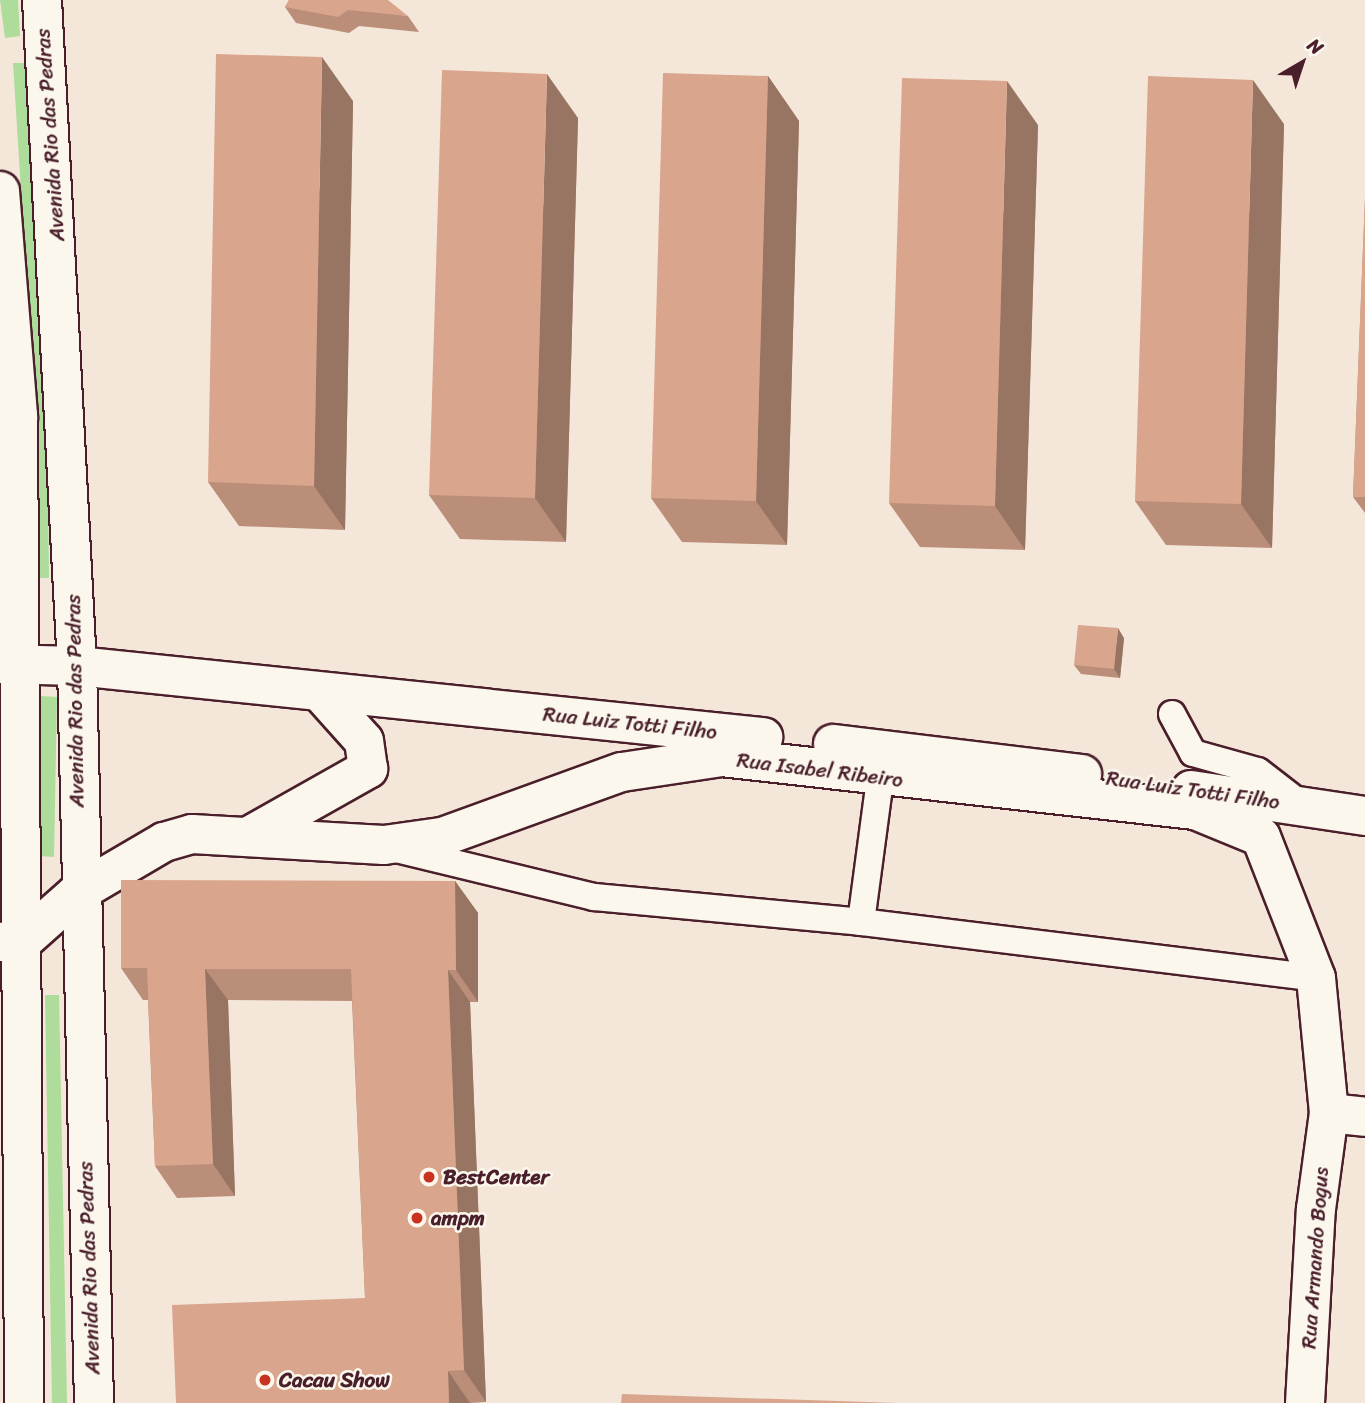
<!DOCTYPE html>
<style>
body{margin:0}
#map{position:relative;width:1365px;height:1403px;overflow:hidden;background:#f4e7d9;font-family:Sriracha,sans-serif}
div>[style]{position:absolute}
[style*='--x']{left:calc(var(--x)*1px);top:calc(var(--y)*1px);width:calc(var(--w)*1px);rotate:calc(var(--a)*1deg)}
.green>*{inset:0;background:#aedc9b}
.roads{filter:drop-shadow(2px 0 #4a1f2b) drop-shadow(-2px 0 #4a1f2b) drop-shadow(0 2px #4a1f2b) drop-shadow(0 -2px #4a1f2b)}
.lane>*{height:26px;margin:-13px;padding:0 13px;transform-origin:13px;border-radius:13px;background:#fbf7ec}
.street>*{height:38px;margin:-19px;padding:0 19px;transform-origin:19px;border-radius:19px;background:#fbf7ec}
.secondary>*{height:38px;margin:-19px;padding:0 19px;transform-origin:19px;border-radius:19px;background:#fbf7ec}
.wall>*{inset:0;background:#bb8e79}
.shaded-wall>*{inset:0;background:#987463}
.building>*{inset:0;background:#d9a58d}
.dots>*{width:19px;height:19px;translate:-50% -50%;box-sizing:border-box;border:4px solid #fbf7ec;border-radius:50%}
span{translate:-50% -50%;white-space:nowrap;text-align:center;line-height:1.15;-webkit-text-stroke:5px #fbf7ec;paint-order:stroke}
.street-label{font-size:21px;color:#4a1f2b}
.poi-label{font-size:21px;color:#4a1f2b;font-weight:700}
.left{translate:0 -50%;text-align:left}
.north{position:absolute;left:1267px;top:28px;width:70px;height:70px;-webkit-text-stroke:5px #fbf7ec;paint-order:stroke;rotate:39deg;font-size:19px;font-weight:700;line-height:28px;text-align:center;color:#4a1f2b}
.north::after{content:'';display:block;margin:auto;width:24px;height:32px;background:#4a1f2b;clip-path:polygon(50% 0,100% 100%,50% 72%,0 100%)}
</style>
<div id="map">
<div class="green">
<div style="clip-path:polygon(0 0,18px 0,20px 36px,5px 38px)"></div>
<div style="clip-path:polygon(13px 63px,28px 63px,47px 391px,49px 578px,36px 578px,33px 385px)"></div>
<div style="clip-path:polygon(41px 696px,57px 697px,54px 857px,38px 856px)"></div>
<div style="clip-path:polygon(45px 995px,59px 995px,67px 1403px,52px 1403px)"></div>
</div>
<div class="roads">
<div class="lane">
<div style="--x:1172;--y:714;--w:44;--a:61.7"></div>
<div style="--x:1193;--y:753;--w:67;--a:15.5"></div>
<div style="--x:1258;--y:771;--w:56;--a:37.7"></div>
<div style="--x:396;--y:849;--w:204;--a:13.6"></div>
<div style="--x:594;--y:897;--w:268;--a:5.3"></div>
<div style="--x:861;--y:922;--w:458;--a:7"></div>
<div style="--x:861;--y:922;--w:165;--a:-82.4"></div>
</div>
<div class="street">
<div style="--x:1305;--y:1403;--w:194;--a:-86.8"></div>
<div style="--x:1316;--y:1209;--w:97;--a:-82.3"></div>
</div>
<div class="secondary">
<div style="--x:42;--y:0;--w:667;--a:86.99"></div>
<div style="--x:77;--y:666;--w:737;--a:88.68"></div>
<div style="--x:0;--y:191;--w:226;--a:85.4"></div>
<div style="--x:18;--y:416;--w:987;--a:89.65"></div>
<div style="--x:0;--y:664;--w:77;--a:1.5"></div>
<div style="--x:77;--y:666;--w:690;--a:5.91"></div>
<div style="--x:833;--y:744;--w:251;--a:6.9"></div>
<div style="--x:1191;--y:790;--w:176;--a:8.5"></div>
<div style="--x:249;--y:836;--w:137;--a:-29.4"></div>
<div style="--x:368;--y:769;--w:28;--a:-98"></div>
<div style="--x:364;--y:741;--w:66;--a:-131.9"></div>
<div style="--x:0;--y:942;--w:24;--a:-5"></div>
<div style="--x:24;--y:940;--w:71;--a:-41.6"></div>
<div style="--x:77;--y:893;--w:101;--a:-30.4"></div>
<div style="--x:164;--y:842;--w:29;--a:-16"></div>
<div style="--x:192;--y:834;--w:192;--a:3.3"></div>
<div style="--x:384;--y:845;--w:59;--a:-7.9"></div>
<div style="--x:442;--y:837;--w:191;--a:-19.9"></div>
<div style="--x:622;--y:772;--w:101;--a:-8.5"></div>
<div style="--x:722;--y:757;--w:476;--a:6.4"></div>
<div style="--x:1195;--y:810;--w:71;--a:22.2"></div>
<div style="--x:1261;--y:837;--w:151;--a:68.7"></div>
<div style="--x:1316;--y:978;--w:136;--a:84.5"></div>
<div style="--x:1329;--y:1113;--w:36;--a:6"></div>
</div>
</div>
<div class="wall">
<div style="clip-path:polygon(289px 0,408px 16px,419px 32px,359px 26px,349px 33px,296px 23px,285px 7px)"></div>
<div style="clip-path:polygon(768px 76px,799px 121px,787px 545px,682px 542px,651px 498px)"></div>
<div style="clip-path:polygon(353px 101px,345px 530px,239px 526px,208px 482px)"></div>
<div style="clip-path:polygon(578px 118px,566px 542px,460px 539px,429px 495px)"></div>
<div style="clip-path:polygon(1284px 124px,1272px 548px,1166px 545px,1135px 501px)"></div>
<div style="clip-path:polygon(1038px 125px,1025px 550px,920px 547px,889px 503px)"></div>
<div style="clip-path:polygon(1365px 198px,1365px 513px,1353px 497px)"></div>
<div style="clip-path:polygon(1124px 638px,1120px 678px,1081px 674px,1074px 665px)"></div>
<div style="clip-path:polygon(455px 881px,478px 913px,478px 1002px,470px 1002px,486px 1402px,470px 1403px,176px 1403px,365px 1298px,352px 1001px,228px 1000px,235px 1196px,177px 1198px,155px 1166px,148px 1000px,143px 1000px,121px 968px)"></div>
</div>
<div class="shaded-wall">
<div style="clip-path:polygon(322px 57px,353px 101px,345px 530px,314px 486px)"></div>
<div style="clip-path:polygon(547px 74px,578px 118px,566px 542px,535px 498px)"></div>
<div style="clip-path:polygon(768px 76px,799px 121px,787px 545px,756px 501px)"></div>
<div style="clip-path:polygon(1253px 80px,1284px 124px,1272px 548px,1241px 504px)"></div>
<div style="clip-path:polygon(1007px 81px,1038px 125px,1025px 550px,995px 506px)"></div>
<div style="clip-path:polygon(1118px 628px,1124px 638px,1120px 678px,1114px 669px)"></div>
<div style="clip-path:polygon(455px 881px,478px 913px,478px 1002px,456px 970px)"></div>
<div style="clip-path:polygon(205px 969px,228px 1000px,235px 1196px,213px 1164px)"></div>
<div style="clip-path:polygon(448px 970px,470px 1002px,486px 1402px,464px 1370px)"></div>
<div style="clip-path:polygon(448px 1371px,470px 1403px,449px 1403px)"></div>
</div>
<div class="building">
<div style="clip-path:polygon(289px 0,388px 0,408px 16px,348px 10px,338px 17px,285px 7px)"></div>
<div style="clip-path:polygon(216px 54px,322px 57px,314px 486px,208px 482px)"></div>
<div style="clip-path:polygon(442px 70px,547px 74px,535px 498px,429px 495px)"></div>
<div style="clip-path:polygon(663px 73px,768px 76px,756px 501px,651px 498px)"></div>
<div style="clip-path:polygon(1148px 76px,1253px 80px,1241px 504px,1135px 501px)"></div>
<div style="clip-path:polygon(902px 78px,1007px 81px,995px 506px,889px 503px)"></div>
<div style="clip-path:polygon(1365px 198px,1365px 497px,1353px 497px)"></div>
<div style="clip-path:polygon(1078px 625px,1118px 628px,1114px 669px,1074px 665px)"></div>
<div style="clip-path:polygon(121px 880px,455px 881px,456px 970px,448px 970px,464px 1370px,448px 1371px,449px 1403px,176px 1403px,172px 1305px,365px 1298px,351px 969px,205px 969px,213px 1164px,155px 1166px,147px 968px,121px 968px)"></div>
<div style="clip-path:polygon(622px 1394px,898px 1403px,621px 1403px)"></div>
</div>
<div class="dots">
<div style="left:429px;top:1177px;background:#c8321e"></div>
<div style="left:417px;top:1218px;background:#c8321e"></div>
<div style="left:265px;top:1380px;background:#c8321e"></div>
</div>
<div class="street-label">
<span style="left:50px;top:135px;rotate:-94deg">Avenida Rio das Pedras</span>
<span style="left:75px;top:701px;rotate:-91deg">Avenida Rio das Pedras</span>
<span style="left:630px;top:723px;rotate:6deg">Rua Luiz Totti Filho</span>
<span style="left:820px;top:770px;rotate:7deg">Rua Isabel Ribeiro</span>
<span style="left:1193px;top:790px;rotate:8deg">Rua Luiz Totti Filho</span>
<span style="left:1315px;top:1258px;rotate:-86deg">Rua Armando Bogus</span>
<span style="left:89px;top:1268px;rotate:-92deg">Avenida Rio das Pedras</span>
</div>
<div class="poi-label">
<span class="left" style="left:443px;top:1177px">BestCenter</span>
<span class="left" style="left:431px;top:1218px">ampm</span>
<span class="left" style="left:279px;top:1380px">Cacau Show</span>
</div>
<div class="north">N</div>
</div>
